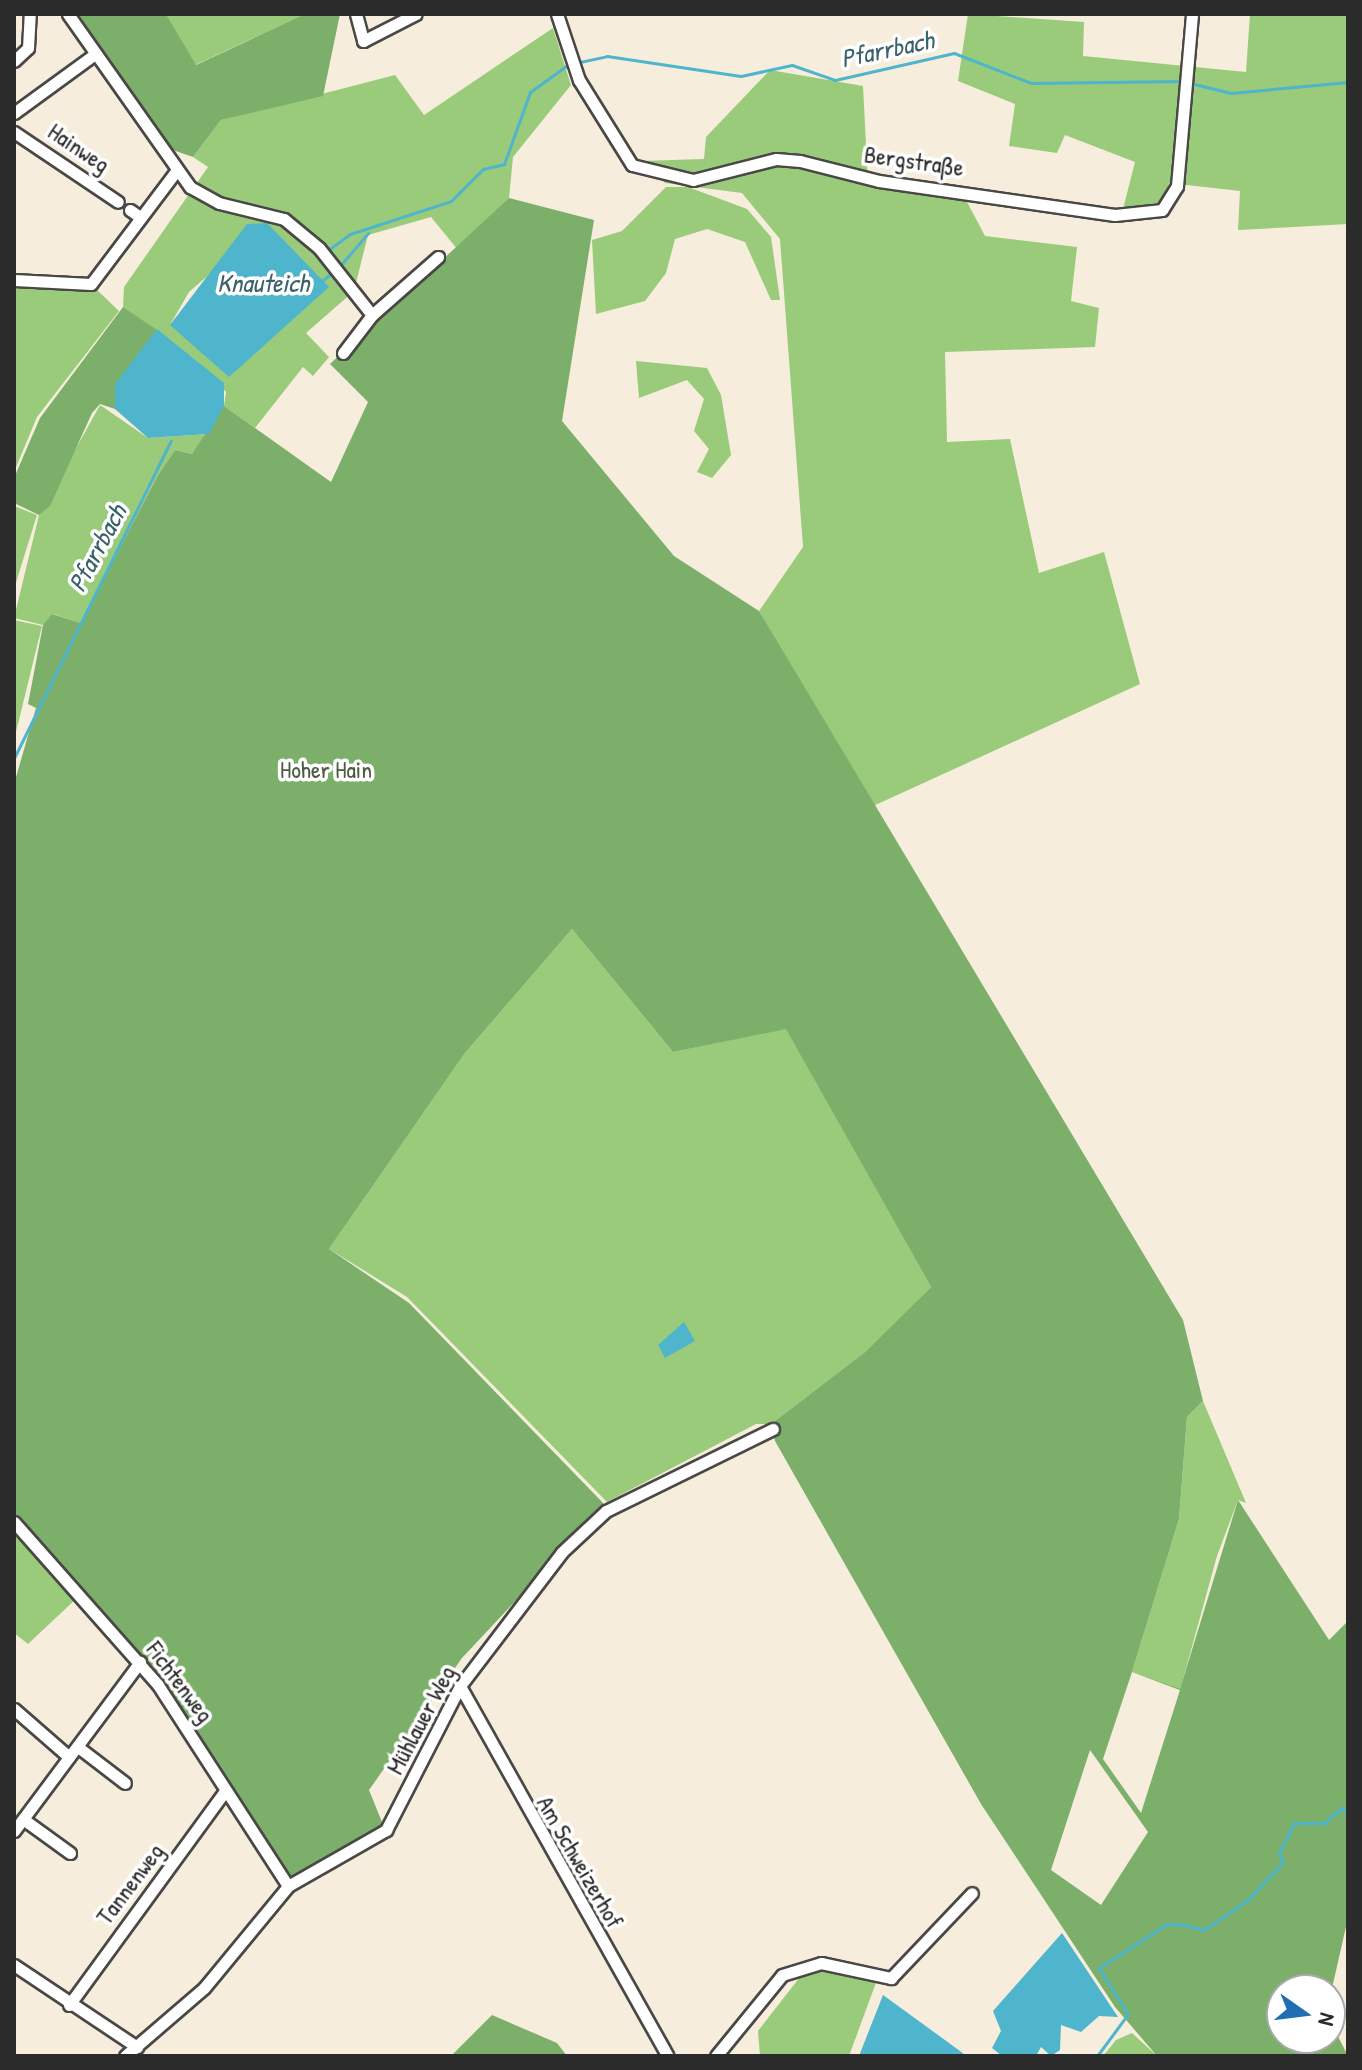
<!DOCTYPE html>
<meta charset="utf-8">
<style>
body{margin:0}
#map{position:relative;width:1362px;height:2070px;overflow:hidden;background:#f6eddc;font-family:"Patrick Hand",sans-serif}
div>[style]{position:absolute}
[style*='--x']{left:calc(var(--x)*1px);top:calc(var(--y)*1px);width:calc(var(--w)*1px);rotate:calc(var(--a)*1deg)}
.green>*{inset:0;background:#9acb7a}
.forest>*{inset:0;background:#7baf6a}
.water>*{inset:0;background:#4eb5cc}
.stream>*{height:3px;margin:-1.5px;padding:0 1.5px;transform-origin:1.5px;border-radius:1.5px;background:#4eb5cc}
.roads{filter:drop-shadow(2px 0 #494846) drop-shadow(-2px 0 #494846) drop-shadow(0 2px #494846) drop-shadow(0 -2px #494846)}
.minor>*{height:11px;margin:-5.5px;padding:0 5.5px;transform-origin:5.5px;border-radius:5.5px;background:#fff}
span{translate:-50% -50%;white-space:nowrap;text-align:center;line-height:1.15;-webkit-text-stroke:7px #fff;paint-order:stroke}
.street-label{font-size:24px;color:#2b2b2b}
.park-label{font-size:24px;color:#4c5b43}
.water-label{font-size:26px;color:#39626b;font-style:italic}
.frame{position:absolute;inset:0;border:16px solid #2b2b2b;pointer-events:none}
.north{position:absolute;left:1266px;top:1974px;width:80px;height:80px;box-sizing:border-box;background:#fff;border:2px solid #aaa;border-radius:50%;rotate:104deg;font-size:22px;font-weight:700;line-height:32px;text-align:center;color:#2b2b2b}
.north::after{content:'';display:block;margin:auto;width:28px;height:36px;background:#1f6fb2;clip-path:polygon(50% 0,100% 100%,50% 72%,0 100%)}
</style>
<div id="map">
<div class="green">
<div style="clip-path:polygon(166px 14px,305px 14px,195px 65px)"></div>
<div style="clip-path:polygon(968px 14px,1084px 22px,1083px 56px,1246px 72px,1250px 14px,1348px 14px,1348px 224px,1238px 230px,1240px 191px,1169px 183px,1162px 202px,1123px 209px,1135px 162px,1065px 135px,1057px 153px,1009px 146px,1015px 104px,958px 81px)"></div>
<div style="clip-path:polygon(evenodd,553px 28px,571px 85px,513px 157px,509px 198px,458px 250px,431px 217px,368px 235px,354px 291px,306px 333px,329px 357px,313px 376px,303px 367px,255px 428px,224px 406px,226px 392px,198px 362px,123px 307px,124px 287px,208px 167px,193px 157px,221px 120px,395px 75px,424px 115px,553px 28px,220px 265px,170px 325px,189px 292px,220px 265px)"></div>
<div style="clip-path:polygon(770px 70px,863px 86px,868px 183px,966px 200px,985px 236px,1077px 247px,1071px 301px,1099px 308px,1095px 347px,945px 352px,947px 442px,1010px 439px,1039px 573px,1104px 552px,1140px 684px,871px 807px,759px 611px,803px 547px,780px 239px,742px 193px,665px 183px,641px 161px,704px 159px,706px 137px)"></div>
<div style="clip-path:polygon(666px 187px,688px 187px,747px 209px,771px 237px,780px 300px,771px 300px,745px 242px,707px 229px,675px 239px,666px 273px,645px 301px,596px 314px,592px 240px,622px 231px)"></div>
<div style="clip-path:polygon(14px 287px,97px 290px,119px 311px,37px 417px,14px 472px)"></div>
<div style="clip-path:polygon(636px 361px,707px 368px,721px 395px,731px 455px,712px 478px,697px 472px,709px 449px,694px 431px,704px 399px,687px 380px,639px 398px)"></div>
<div style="clip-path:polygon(100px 405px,148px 438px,209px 434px,192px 454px,175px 450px,158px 475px,81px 623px,53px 614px,43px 625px,14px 618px,39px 515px)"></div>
<div style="clip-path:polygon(14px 506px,37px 515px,14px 589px)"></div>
<div style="clip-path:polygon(14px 620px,42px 626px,14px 740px)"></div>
<div style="clip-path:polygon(572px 929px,673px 1052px,786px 1028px,931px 1287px,865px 1352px,771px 1424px,756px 1424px,607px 1502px,407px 1297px,329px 1249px,465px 1053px)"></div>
<div style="clip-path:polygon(1203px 1401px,1246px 1503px,1238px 1500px,1217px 1556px,1180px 1690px,1132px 1672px,1179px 1519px,1187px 1417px)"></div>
<div style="clip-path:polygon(14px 1526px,78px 1597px,28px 1644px,14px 1633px)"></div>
<div style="clip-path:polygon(807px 1968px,877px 1980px,849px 2056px,760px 2056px,758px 2031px)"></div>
<div style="clip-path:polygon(1132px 2033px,1157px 2056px,1103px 2056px,1116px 2040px)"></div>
</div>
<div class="forest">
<div style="clip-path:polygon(73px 14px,166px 14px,196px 65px,305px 14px,340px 14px,323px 96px,221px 120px,193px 157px,167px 148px)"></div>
<div style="clip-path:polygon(evenodd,509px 198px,594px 220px,562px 421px,674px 556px,759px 611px,1183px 1320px,1203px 1401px,1187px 1417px,1179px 1519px,1132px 1672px,1180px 1689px,1238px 1500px,1329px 1640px,1348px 1621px,1348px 1918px,1330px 1997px,1330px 1990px,1282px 1990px,1282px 2038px,1330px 2038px,1330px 2021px,1348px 2056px,1157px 2056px,1115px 2007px,981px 1804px,775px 1441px,771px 1424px,865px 1352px,931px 1287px,786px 1029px,673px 1052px,572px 929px,465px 1053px,329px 1249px,409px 1303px,605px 1505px,462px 1658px,369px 1790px,384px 1827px,288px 1886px,182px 1719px,14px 1514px,14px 784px,36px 708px,28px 704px,43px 625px,52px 614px,81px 623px,158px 475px,175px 450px,192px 454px,224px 406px,331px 482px,368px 402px,330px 364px,509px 198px,1132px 1672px,1180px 1690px,1141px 1813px,1103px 1759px,1132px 1672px,509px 198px,1090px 1750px,1148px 1832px,1101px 1905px,1051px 1870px,1090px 1750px)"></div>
<div style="clip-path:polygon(123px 307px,157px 330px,116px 384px,115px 409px,100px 404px,92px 413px,50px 506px,39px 515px,14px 503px,14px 478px,40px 418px)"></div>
<div style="clip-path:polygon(492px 2015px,557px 2043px,567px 2056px,451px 2056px)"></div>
</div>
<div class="water">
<div style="clip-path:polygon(267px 223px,329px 287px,229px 377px,170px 325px,247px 224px)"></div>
<div style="clip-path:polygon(157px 329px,224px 383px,224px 406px,209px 434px,148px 438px,115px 409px,115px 384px)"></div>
<div style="clip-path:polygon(684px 1322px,695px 1341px,665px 1358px,658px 1345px)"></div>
<div style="clip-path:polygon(1062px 1933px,1118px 2017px,1099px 2016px,1081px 2032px,1061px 2025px,1060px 2050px,1051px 2056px,1041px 2047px,1036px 2056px,1002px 2056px,992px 2048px,1001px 2031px,993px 2011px)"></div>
<div style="clip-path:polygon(883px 1995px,960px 2051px,966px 2056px,859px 2056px)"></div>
</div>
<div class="stream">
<div style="--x:575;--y:63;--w:33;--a:-12"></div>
<div style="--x:607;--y:56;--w:135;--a:8.5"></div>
<div style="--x:741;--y:76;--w:52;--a:-12.2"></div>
<div style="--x:792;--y:65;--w:46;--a:19.2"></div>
<div style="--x:835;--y:80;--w:122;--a:-12.8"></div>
<div style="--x:954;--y:53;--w:83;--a:21.3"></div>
<div style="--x:1031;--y:83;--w:152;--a:-0.8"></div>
<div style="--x:1190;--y:83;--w:42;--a:13.7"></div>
<div style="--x:1231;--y:93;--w:118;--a:-5.4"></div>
<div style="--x:328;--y:250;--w:27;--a:-36"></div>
<div style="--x:350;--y:234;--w:106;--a:-18.1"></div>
<div style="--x:451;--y:201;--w:45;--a:-45"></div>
<div style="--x:483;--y:169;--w:22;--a:-13"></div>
<div style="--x:504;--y:164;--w:77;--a:-70.1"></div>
<div style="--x:530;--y:92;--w:44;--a:-35.8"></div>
<div style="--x:339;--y:267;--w:45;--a:-49.5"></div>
<div style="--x:323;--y:280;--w:13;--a:-39"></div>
<div style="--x:14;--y:758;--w:354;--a:-63.7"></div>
<div style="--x:1186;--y:1925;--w:19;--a:16"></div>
<div style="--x:1204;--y:1930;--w:56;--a:-34.8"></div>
<div style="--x:1250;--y:1898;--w:49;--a:-47.5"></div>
<div style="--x:1283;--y:1862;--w:10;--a:-114"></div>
<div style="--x:1279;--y:1853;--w:34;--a:-63"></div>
<div style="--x:1294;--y:1823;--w:30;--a:0"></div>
<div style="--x:1324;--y:1823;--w:23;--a:-41"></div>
<div style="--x:1341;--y:1808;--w:9;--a:41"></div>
<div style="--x:1097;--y:2056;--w:52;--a:-53.6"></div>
<div style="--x:1128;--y:2014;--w:54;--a:-122.2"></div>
<div style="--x:1099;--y:1968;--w:81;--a:-32.9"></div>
<div style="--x:1167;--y:1924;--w:17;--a:3"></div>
</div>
<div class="roads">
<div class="minor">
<div style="--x:68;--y:14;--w:212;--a:54.8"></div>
<div style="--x:190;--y:187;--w:33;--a:29"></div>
<div style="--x:219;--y:203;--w:67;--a:13.8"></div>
<div style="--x:284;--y:219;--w:45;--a:39.6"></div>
<div style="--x:319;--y:248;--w:85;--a:51.7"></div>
<div style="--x:356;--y:14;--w:28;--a:75"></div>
<div style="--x:363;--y:41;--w:59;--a:-27"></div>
<div style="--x:557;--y:14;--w:70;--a:71.6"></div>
<div style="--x:579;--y:80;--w:100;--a:58.1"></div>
<div style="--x:632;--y:165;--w:63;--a:13.8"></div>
<div style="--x:693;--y:180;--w:86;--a:-14.2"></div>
<div style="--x:776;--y:159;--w:24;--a:5"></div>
<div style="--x:800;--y:161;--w:81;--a:14.2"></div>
<div style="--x:879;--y:181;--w:238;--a:8.2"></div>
<div style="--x:1115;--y:215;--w:47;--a:-6.1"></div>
<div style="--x:1162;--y:210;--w:28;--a:-58"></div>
<div style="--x:1177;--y:186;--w:173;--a:-85"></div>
<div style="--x:14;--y:61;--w:19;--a:-43"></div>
<div style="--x:28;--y:48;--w:34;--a:-87"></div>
<div style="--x:14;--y:113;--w:100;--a:-36.1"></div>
<div style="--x:14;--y:132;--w:125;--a:33.9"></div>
<div style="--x:130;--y:210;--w:12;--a:35"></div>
<div style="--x:14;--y:280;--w:77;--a:3"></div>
<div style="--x:91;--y:284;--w:143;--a:-53"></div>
<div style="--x:343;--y:353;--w:48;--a:-52.7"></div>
<div style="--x:372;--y:315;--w:88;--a:-41.3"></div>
<div style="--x:14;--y:1522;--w:217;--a:48.5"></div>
<div style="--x:158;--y:1685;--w:239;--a:57.1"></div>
<div style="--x:460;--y:1686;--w:424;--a:60.7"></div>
<div style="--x:14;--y:1709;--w:73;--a:41.1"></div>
<div style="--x:78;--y:1747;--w:59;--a:37.5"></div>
<div style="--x:23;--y:1819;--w:58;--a:35.9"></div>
<div style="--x:14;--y:1831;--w:211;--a:-53.3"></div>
<div style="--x:14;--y:1965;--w:148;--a:33.7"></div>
<div style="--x:69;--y:2005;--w:266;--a:-53.9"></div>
<div style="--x:125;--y:2056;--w:104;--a:-40.7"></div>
<div style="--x:204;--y:1988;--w:132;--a:-50.5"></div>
<div style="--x:288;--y:1886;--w:113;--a:-29.7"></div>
<div style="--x:386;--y:1830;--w:162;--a:-62.8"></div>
<div style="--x:460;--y:1686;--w:168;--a:-52.7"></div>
<div style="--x:562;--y:1552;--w:60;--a:-43"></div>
<div style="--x:606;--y:1511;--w:186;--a:-26.2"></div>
<div style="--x:716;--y:2056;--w:104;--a:-50.8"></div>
<div style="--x:782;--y:1975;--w:41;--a:-17.1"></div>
<div style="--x:821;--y:1963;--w:72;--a:12.1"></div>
<div style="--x:891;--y:1978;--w:117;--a:-46.4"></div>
</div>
</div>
<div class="street-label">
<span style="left:79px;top:148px;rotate:34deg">Hainweg</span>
<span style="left:914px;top:161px;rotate:8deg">Bergstraße</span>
<span style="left:180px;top:1682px;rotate:53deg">Fichtenweg</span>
<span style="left:421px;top:1720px;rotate:-62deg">Mühlauer Weg</span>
<span style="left:580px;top:1862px;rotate:60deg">Am Schweizerhof</span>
<span style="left:130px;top:1884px;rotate:-53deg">Tannenweg</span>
</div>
<div class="park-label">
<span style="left:326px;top:770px">Hoher Hain</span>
</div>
<div class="water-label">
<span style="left:887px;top:49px;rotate:-12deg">Pfarrbach</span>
<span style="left:263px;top:283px">Knauteich</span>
<span style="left:97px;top:548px;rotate:-62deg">Pfarrbach</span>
</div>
<div class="frame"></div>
<div class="north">N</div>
</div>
